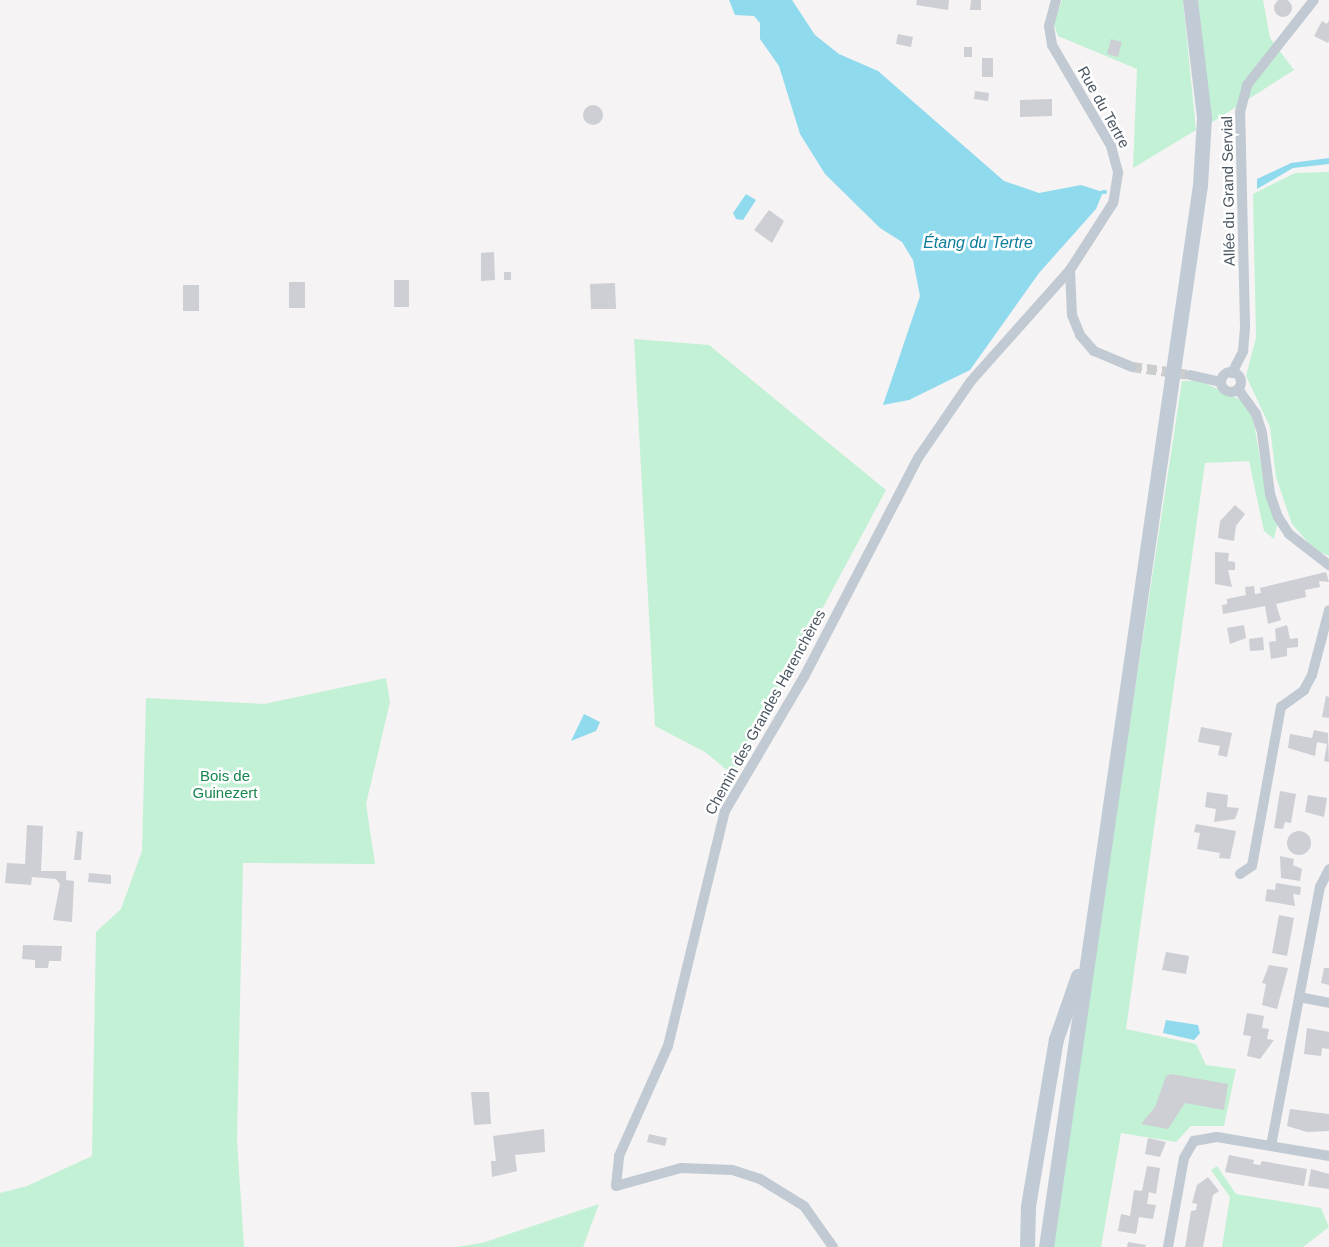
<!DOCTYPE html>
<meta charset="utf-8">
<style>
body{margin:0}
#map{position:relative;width:1329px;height:1247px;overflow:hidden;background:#f5f3f3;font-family:Arial,sans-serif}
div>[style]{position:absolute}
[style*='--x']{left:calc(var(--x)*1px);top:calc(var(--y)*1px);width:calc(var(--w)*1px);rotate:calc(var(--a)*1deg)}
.green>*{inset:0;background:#c3f1d5}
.water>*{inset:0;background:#90daee}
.stream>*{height:4px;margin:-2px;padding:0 2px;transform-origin:2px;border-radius:2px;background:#90daee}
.building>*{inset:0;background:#cdcfd5}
.round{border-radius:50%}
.street-tunnel>*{height:10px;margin-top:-5px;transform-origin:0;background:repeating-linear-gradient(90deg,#caccce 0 10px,transparent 0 15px)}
.street>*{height:10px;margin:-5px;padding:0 5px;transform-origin:5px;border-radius:5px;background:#c1cad2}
.street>.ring{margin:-5px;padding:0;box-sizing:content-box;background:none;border:10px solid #c1cad2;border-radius:50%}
.secondary>*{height:15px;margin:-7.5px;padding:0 7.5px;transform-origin:7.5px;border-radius:7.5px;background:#c1cbd6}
span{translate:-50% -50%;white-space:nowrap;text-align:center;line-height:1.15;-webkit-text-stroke:5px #fff;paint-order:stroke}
.street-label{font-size:15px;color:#4a5661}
.park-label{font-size:15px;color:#17864f}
.water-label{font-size:16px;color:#0c7c9b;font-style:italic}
</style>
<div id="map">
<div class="green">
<div style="clip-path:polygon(1062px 0,1183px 0,1196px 130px,1133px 168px,1137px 69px,1058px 36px,1054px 24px)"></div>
<div style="clip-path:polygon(1198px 0,1263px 0,1270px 38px,1294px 70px,1211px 123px)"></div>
<div style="clip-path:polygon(1329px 172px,1329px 556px,1314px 549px,1292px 524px,1276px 477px,1270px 427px,1246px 376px,1256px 338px,1253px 194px,1295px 173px)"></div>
<div style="clip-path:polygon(634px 339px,709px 345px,886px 490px,733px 775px,705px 752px,655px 726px)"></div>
<div style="clip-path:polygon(1182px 381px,1200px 381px,1231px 395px,1242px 401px,1253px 418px,1265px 487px,1277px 525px,1274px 539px,1264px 531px,1249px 461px,1205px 463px,1126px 1029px,1196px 1044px,1206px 1065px,1236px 1069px,1224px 1126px,1191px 1126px,1176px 1142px,1121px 1133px,1101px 1247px,1050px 1247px)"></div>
<div style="clip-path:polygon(386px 678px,390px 702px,366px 804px,375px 864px,243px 863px,237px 1140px,244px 1247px,0 1247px,0 1193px,27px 1186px,92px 1156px,96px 932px,121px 909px,142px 851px,146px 698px,264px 704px)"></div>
<div style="clip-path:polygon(1217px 1166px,1236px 1194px,1321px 1208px,1329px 1227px,1303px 1247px,1222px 1247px,1230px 1197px,1211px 1170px)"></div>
<div style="clip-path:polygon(599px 1204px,583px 1247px,456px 1247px,482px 1243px)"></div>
</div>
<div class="water">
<div style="clip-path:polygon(729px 0,792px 0,815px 35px,839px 54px,878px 71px,1004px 181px,1039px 193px,1081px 185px,1103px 192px,1096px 209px,1039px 273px,970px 370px,909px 400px,883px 405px,920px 296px,913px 260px,902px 242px,880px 228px,825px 174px,800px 134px,779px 66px,760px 39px,760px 23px,754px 16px,735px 15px)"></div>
<div style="clip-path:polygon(1329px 158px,1329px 164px,1293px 168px,1257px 189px,1257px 179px,1291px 163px)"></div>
<div style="clip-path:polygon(746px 194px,756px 200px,743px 220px,736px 219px,733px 213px)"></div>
<div style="clip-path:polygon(584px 714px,600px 722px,596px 731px,571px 741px)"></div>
<div style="clip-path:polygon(1166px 1020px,1198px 1025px,1200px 1033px,1194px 1040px,1163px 1033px)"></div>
</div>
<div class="stream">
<div style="--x:1103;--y:192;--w:2;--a:0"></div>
</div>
<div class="building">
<div class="round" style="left:1274px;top:-1px;width:18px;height:18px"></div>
<div style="clip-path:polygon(917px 0,949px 0,948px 10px,916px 5px)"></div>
<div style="clip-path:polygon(971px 0,981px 0,981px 10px,970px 10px)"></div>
<div style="clip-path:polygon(1329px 20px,1329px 41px,1328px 43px,1314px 36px,1322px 21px,1327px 24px)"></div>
<div style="clip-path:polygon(898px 34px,913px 37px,911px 47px,896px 44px)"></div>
<div style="clip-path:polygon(1111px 39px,1122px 42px,1118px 57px,1107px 54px)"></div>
<div style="clip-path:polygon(964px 47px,972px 47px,972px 57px,964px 57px)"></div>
<div style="clip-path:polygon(982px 58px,993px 58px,993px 77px,982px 77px)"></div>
<div style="clip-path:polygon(975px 91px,989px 93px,988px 101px,974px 99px)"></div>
<div style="clip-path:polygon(1052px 99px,1052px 116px,1020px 117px,1020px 100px)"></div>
<div class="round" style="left:583px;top:105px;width:20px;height:20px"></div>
<div style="clip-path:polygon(769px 210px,784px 221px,772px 243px,754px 230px)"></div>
<div style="clip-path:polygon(494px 252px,495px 280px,481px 281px,481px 253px)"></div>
<div style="clip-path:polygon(504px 272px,511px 272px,511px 280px,504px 280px)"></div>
<div style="clip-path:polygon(394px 280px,409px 280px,409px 307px,394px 307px)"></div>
<div style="clip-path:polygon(289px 282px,305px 282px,305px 308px,289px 308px)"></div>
<div style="clip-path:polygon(615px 283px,616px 309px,591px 309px,590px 284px)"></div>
<div style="clip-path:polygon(183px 285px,199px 285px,199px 311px,183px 311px)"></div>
<div style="clip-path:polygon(1235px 505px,1245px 514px,1236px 526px,1234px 541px,1218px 538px,1220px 521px)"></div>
<div style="clip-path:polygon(1215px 552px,1229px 553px,1228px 561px,1235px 562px,1235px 570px,1228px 570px,1232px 587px,1215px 584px)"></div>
<div style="clip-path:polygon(1326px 572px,1329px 582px,1319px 581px,1320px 587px,1305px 590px,1306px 597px,1276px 604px,1281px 620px,1268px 624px,1265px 606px,1223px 614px,1222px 605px,1227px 604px,1227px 599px,1246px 595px,1245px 587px,1254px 586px,1255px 594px,1261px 593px,1260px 588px)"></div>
<div style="clip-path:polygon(1244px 625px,1246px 638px,1230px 644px,1227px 628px)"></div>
<div style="clip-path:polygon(1287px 625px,1290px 639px,1298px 638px,1298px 647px,1287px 648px,1287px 656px,1271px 659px,1269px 642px,1276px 641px,1275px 629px)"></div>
<div style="clip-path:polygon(1263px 637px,1264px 650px,1250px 651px,1249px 639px)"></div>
<div style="clip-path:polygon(1326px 696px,1329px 697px,1329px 718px,1322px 717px)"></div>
<div style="clip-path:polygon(1201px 727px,1232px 733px,1227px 757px,1218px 755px,1220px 746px,1198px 742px)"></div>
<div style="clip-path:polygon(1314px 730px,1328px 733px,1329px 762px,1324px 761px,1327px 744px,1317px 742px,1315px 756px,1288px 748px,1290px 734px,1312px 738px)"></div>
<div style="clip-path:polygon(1280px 791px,1296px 794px,1291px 823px,1285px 822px,1283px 829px,1274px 828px)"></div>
<div style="clip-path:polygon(1207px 792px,1228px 795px,1227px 807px,1239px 808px,1235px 819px,1214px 822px,1216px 809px,1205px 807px)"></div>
<div style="clip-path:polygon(1308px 795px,1327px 798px,1324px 817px,1305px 812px)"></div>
<div style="clip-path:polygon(1196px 824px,1236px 831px,1230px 859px,1219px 858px,1220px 853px,1197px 849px,1200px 833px,1194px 832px)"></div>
<div style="clip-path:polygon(27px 825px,43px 826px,41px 871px,66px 871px,66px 880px,74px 881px,72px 922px,53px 920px,60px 884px,56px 879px,32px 877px,31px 885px,5px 883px,7px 863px,25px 864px)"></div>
<div style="clip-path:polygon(77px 831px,83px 832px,81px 860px,74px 860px)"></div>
<div class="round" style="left:1287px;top:831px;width:24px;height:24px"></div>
<div style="clip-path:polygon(1280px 856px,1294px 859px,1293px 865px,1302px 869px,1300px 881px,1281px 878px)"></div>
<div style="clip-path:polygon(89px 873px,111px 875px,111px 884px,88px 882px)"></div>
<div style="clip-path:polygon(1276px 883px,1301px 887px,1300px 895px,1293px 894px,1295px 906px,1265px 901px,1267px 889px,1275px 890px)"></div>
<div style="clip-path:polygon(1279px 915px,1294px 918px,1287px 956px,1272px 953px)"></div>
<div style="clip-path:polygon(23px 945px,62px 946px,61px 961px,49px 961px,48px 968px,35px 968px,35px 960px,22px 959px)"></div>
<div style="clip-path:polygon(1166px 952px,1189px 956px,1186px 974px,1162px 970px)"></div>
<div style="clip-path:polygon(1269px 965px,1288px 968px,1277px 1009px,1262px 1005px,1266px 984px,1262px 983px)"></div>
<div style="clip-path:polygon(1324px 968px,1329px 968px,1329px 985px,1321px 983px)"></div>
<div style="clip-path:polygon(1247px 1013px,1264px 1016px,1262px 1028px,1269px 1029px,1267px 1039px,1274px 1040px,1260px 1059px,1247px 1056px,1251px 1036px,1243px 1035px)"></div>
<div style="clip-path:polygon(1307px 1028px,1329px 1032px,1329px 1049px,1322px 1048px,1321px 1056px,1304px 1054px)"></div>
<div style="clip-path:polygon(1171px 1074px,1228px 1084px,1224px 1110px,1185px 1103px,1168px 1129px,1141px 1124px,1155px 1107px,1166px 1076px)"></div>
<div style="clip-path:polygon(471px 1092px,489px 1092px,491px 1124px,474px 1125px)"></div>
<div style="clip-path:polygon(1290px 1109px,1329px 1114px,1329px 1131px,1307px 1132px,1287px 1126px)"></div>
<div style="clip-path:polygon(544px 1129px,545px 1152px,515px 1155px,517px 1171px,492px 1177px,491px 1161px,496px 1161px,493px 1136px)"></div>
<div style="clip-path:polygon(649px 1134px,667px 1138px,665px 1146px,647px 1142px)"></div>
<div style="clip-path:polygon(1148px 1138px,1166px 1142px,1160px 1157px,1145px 1154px)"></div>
<div style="clip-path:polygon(1229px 1155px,1254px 1160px,1253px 1164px,1260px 1165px,1262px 1161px,1307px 1169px,1304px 1186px,1225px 1172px)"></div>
<div style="clip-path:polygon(1147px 1166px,1160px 1168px,1156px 1194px,1149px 1192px,1147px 1204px,1156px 1205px,1153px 1219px,1139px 1217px,1136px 1234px,1118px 1231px,1121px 1214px,1130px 1216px,1134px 1190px,1142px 1191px)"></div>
<div style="clip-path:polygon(1311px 1169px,1329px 1174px,1329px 1189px,1308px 1186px)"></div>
<div style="clip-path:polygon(1208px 1177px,1219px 1191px,1213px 1195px,1203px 1247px,1185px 1247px,1191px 1211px,1196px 1210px,1197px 1204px,1192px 1203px,1197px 1185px)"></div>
<div style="clip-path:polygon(1128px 1242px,1146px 1245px,1145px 1247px,1127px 1247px)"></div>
</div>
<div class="street-tunnel">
<div style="--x:1132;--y:367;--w:59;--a:7.9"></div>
</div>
<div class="street">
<div style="--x:1056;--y:0;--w:27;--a:105"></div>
<div style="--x:1049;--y:26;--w:19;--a:81"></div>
<div style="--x:1052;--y:45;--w:117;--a:59.7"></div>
<div style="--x:1111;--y:146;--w:28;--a:75"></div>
<div style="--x:1118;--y:173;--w:30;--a:99"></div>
<div style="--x:1113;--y:203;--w:80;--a:122.7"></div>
<div style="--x:1070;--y:270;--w:45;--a:87.5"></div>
<div style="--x:1072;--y:315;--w:22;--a:68"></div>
<div style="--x:1080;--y:335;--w:21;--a:49"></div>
<div style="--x:1094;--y:351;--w:41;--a:22.8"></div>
<div class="ring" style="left:1221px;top:372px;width:10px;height:10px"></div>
<div style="--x:1232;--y:373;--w:25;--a:-63"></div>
<div style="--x:1243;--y:351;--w:25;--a:-85"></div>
<div style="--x:1245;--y:326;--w:214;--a:-91.3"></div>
<div style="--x:1240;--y:112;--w:28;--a:-75"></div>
<div style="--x:1247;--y:85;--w:108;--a:-51.8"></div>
<div style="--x:1190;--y:375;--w:32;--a:13"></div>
<div style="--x:1238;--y:389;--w:31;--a:54"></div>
<div style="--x:1256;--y:414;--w:20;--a:72"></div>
<div style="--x:1262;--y:433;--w:62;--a:82.5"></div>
<div style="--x:1270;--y:494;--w:24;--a:71"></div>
<div style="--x:1278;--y:517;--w:20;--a:57"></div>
<div style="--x:1289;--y:534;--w:51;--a:37.8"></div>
<div style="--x:1240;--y:874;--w:14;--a:-34"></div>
<div style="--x:1252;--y:866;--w:162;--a:-79.7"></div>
<div style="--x:1281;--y:707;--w:29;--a:-36"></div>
<div style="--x:1304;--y:690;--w:17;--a:-62"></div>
<div style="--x:1312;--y:675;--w:67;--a:-75.3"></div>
<div style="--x:1299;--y:997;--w:31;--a:11"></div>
<div style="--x:1271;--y:1146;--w:264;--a:-79.3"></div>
<div style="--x:1320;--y:887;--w:20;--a:-63"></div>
<div style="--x:833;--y:1247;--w:50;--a:-125.3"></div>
<div style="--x:804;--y:1206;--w:52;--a:-148.5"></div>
<div style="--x:760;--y:1179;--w:29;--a:-162"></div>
<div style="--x:732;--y:1170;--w:51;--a:-177.8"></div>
<div style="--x:681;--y:1168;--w:67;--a:164.5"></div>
<div style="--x:616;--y:1186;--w:30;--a:-84"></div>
<div style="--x:619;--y:1156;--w:120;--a:-66"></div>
<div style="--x:668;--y:1046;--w:242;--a:-76.4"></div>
<div style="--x:725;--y:811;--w:156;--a:-59.5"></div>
<div style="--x:804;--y:677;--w:247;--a:-62.5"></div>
<div style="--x:918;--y:458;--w:93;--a:-55.5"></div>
<div style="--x:971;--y:381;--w:149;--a:-48.3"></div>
<div style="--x:1168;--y:1247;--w:90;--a:-79.8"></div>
<div style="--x:1184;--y:1158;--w:20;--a:-60"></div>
<div style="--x:1194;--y:1141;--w:23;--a:-10"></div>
<div style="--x:1217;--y:1137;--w:114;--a:9.6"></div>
</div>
<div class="secondary">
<div style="--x:1027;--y:1247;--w:41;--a:-88.6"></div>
<div style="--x:1028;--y:1206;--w:169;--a:-80.5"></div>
<div style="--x:1056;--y:1039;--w:67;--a:-70.8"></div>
<div style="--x:1046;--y:1247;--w:1073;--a:-81.75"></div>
<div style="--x:1200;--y:185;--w:68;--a:-86.6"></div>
<div style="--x:1204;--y:117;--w:118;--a:-96.8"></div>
</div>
<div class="street-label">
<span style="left:1104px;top:107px;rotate:61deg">Rue du Tertre</span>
<span style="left:1228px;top:191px;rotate:-91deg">Allée du Grand Servial</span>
<span style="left:765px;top:712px;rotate:-61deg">Chemin des Grandes Harenchères</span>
</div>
<div class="park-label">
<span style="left:225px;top:784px">Bois de<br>Guinezert</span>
</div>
<div class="water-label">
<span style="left:978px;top:243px">Étang du Tertre</span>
</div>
</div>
